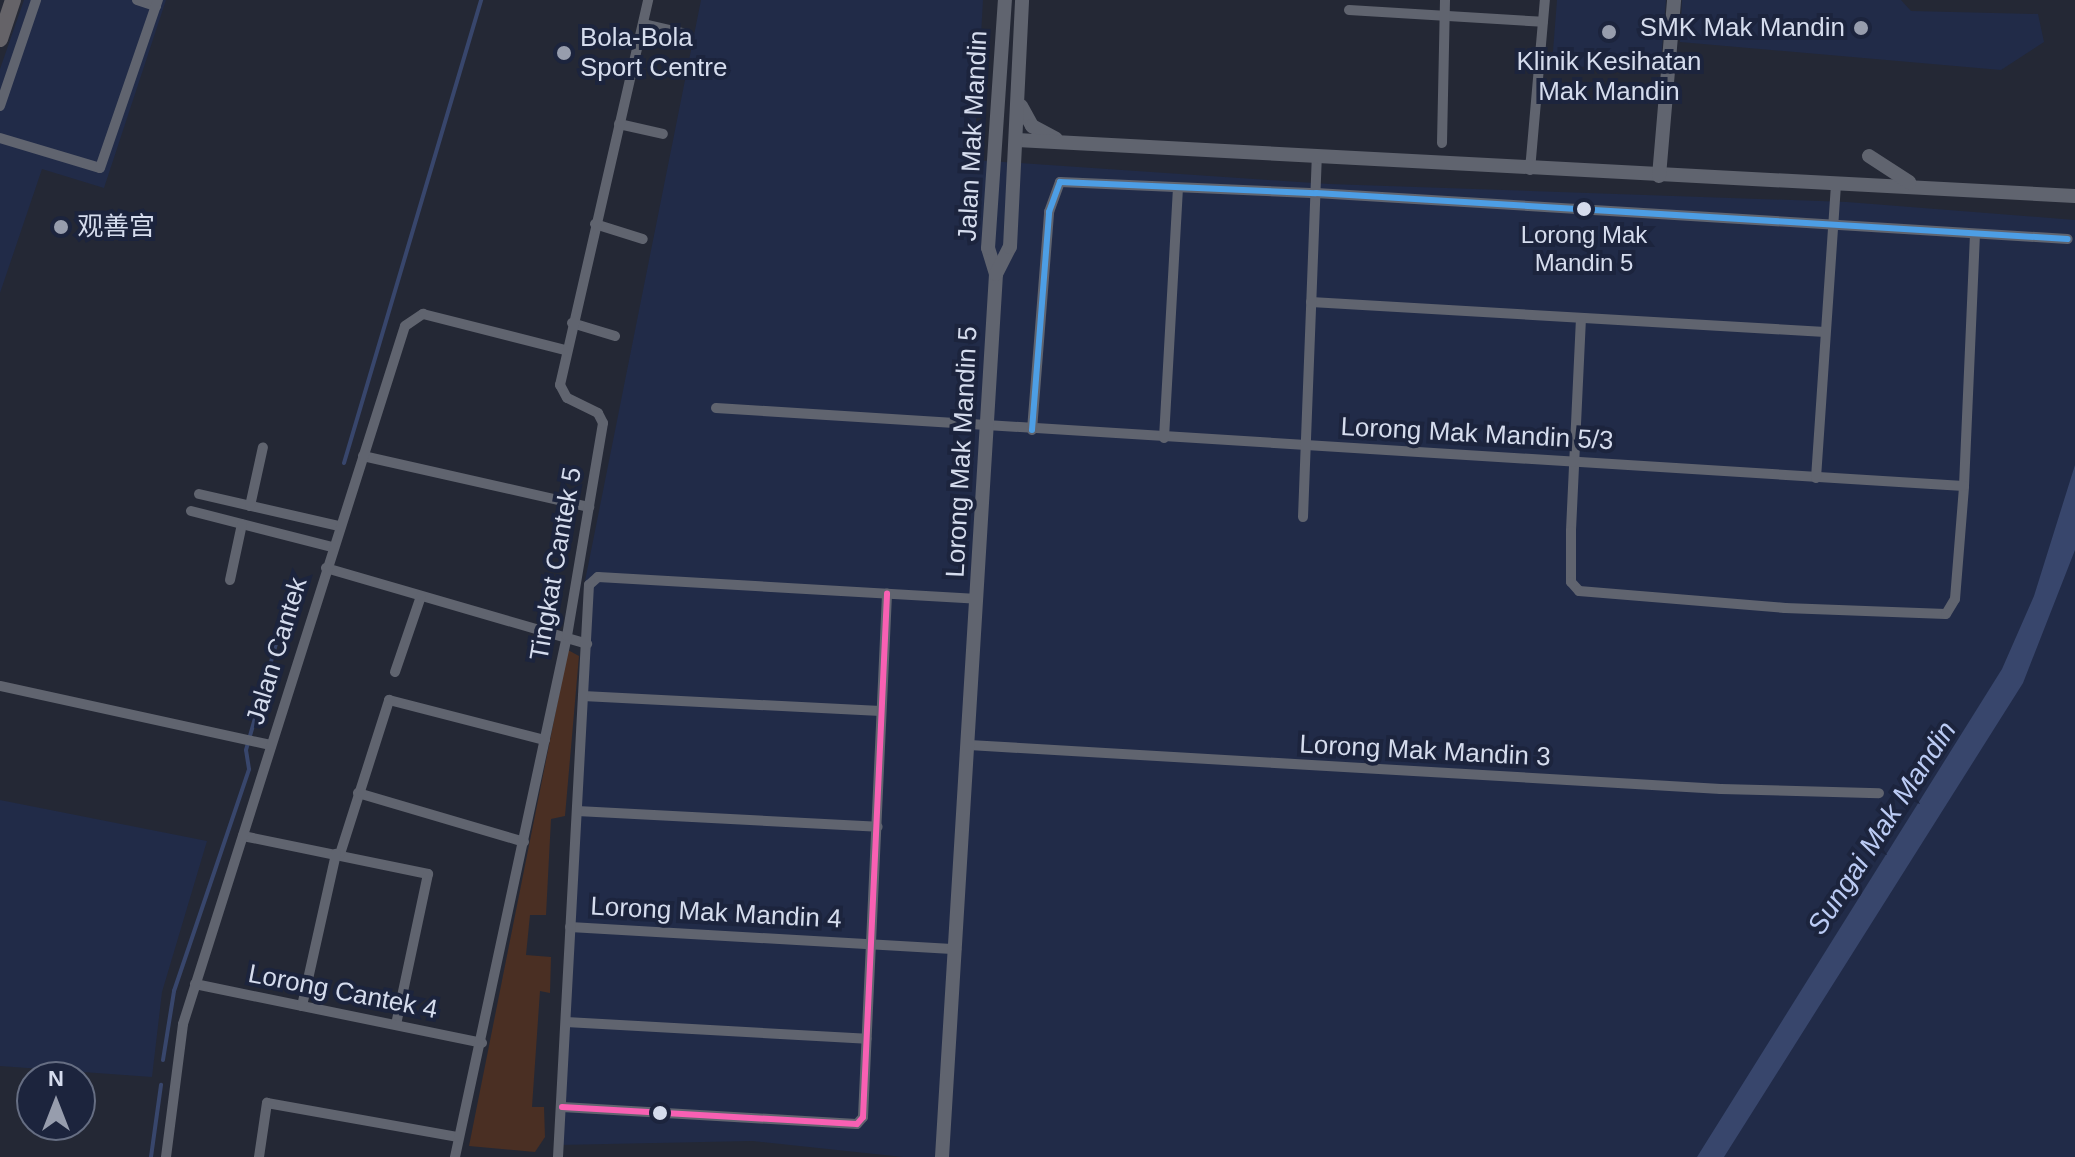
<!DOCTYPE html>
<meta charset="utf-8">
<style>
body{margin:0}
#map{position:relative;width:2075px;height:1157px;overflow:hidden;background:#242835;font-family:Arial,"Noto Sans SC",sans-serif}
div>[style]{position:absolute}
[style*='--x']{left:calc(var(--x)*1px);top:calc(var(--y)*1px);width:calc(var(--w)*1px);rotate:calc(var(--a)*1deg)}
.built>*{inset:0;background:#212b48}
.green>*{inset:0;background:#4a2f23}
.water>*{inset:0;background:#38466c}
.stream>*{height:4px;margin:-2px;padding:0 2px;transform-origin:2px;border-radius:2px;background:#38466c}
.street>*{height:10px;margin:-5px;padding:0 5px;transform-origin:5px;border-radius:5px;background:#60646f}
.secondary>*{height:14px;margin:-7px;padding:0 7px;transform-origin:7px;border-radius:7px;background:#60646f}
.primary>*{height:16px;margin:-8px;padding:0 8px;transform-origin:8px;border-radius:8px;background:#656368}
.bus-1>*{height:6px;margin:-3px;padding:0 3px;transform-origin:3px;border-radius:3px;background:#4d9ee5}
.bus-2>*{height:6px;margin:-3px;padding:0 3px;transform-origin:3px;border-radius:3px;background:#f860b3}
.dots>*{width:22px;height:22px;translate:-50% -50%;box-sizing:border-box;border:4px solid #1c243d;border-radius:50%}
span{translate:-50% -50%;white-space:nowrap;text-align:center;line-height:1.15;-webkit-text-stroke:8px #1c243d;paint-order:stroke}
.bus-label{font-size:24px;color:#d5dced}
.poi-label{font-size:26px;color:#d5dced}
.right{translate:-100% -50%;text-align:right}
.left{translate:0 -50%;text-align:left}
.street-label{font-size:26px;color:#d5dced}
.water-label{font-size:28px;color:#bbcbf4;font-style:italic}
.north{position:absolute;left:16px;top:1061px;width:80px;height:80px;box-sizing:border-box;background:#1c243d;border:2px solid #666e83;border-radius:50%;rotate:0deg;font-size:22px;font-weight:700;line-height:32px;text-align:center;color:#d5dced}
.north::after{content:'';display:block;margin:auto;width:28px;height:36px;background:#979dad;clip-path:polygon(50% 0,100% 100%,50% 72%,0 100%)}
</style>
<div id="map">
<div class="built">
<div style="clip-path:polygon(24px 0,166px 0,104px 188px,42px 169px,0 293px,0 69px)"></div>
<div style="clip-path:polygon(701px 0,983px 0,974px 160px,1329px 184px,1847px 202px,2075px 220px,2075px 1157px,903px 1157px,752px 1141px,558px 1145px,585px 581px)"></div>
<div style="clip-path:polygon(1557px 0,1666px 0,1660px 74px,1552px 64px)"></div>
<div style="clip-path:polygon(1682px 0,1901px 0,1911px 11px,2038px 14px,2044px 42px,2001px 70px,1680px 42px)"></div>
<div style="clip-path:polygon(0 800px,207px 841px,162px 992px,152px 1077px,0 1066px)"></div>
</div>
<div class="green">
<div style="clip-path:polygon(568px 650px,579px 656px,565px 816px,551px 819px,546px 915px,530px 915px,526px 955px,551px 957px,550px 993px,540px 991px,532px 1107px,544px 1107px,545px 1137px,535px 1152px,469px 1146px)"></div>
</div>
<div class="water">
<div style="clip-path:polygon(2075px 465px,2075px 550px,2023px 683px,1724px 1157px,1697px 1157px,2002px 669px,2034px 596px)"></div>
</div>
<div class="stream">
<div style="--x:344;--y:463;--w:483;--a:-73.5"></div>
<div style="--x:163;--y:1060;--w:70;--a:-80.9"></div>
<div style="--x:174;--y:991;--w:234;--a:-71.3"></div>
<div style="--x:249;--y:769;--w:19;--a:-99"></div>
<div style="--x:246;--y:750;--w:151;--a:-74.2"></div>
<div style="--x:151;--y:1157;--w:73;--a:-82.1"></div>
</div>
<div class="street">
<div style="--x:137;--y:0;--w:20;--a:18"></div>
<div style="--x:1349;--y:10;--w:194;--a:3.5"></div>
<div style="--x:643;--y:24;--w:41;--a:12.7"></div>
<div style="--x:0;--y:106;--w:112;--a:-71.2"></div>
<div style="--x:619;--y:124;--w:45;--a:12.8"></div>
<div style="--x:0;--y:138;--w:104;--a:16.7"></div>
<div style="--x:100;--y:168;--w:178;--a:-71"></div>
<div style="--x:1442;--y:143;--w:143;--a:-88.8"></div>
<div style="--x:1530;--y:170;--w:171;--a:-85"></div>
<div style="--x:595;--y:224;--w:50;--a:17.4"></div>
<div style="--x:1311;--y:302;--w:515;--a:3.34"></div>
<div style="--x:1581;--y:318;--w:213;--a:92.7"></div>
<div style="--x:1571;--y:531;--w:51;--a:90"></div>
<div style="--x:1571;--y:582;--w:12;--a:48"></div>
<div style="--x:1579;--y:591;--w:207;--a:4.7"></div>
<div style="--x:1785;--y:608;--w:161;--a:2.1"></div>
<div style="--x:1946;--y:614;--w:17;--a:-59"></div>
<div style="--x:1955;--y:599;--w:113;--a:-85.4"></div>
<div style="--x:1964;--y:486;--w:252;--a:-87.5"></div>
<div style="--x:572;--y:323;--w:45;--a:16.8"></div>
<div style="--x:716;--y:408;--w:1250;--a:3.58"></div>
<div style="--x:1032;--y:430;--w:219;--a:-85.5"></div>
<div style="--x:1049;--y:212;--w:32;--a:-70"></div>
<div style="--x:1060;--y:182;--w:256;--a:2.5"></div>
<div style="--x:1316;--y:193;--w:753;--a:3.5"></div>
<div style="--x:1164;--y:438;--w:250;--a:-86.8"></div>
<div style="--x:363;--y:456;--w:232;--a:12.7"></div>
<div style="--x:1816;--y:478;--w:293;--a:-86.1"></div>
<div style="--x:199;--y:494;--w:144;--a:12.9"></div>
<div style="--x:250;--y:506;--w:60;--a:-77.6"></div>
<div style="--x:191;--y:511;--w:146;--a:14.3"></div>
<div style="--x:1303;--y:517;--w:359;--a:-87.8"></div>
<div style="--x:326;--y:568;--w:272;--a:16.2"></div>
<div style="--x:230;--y:580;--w:57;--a:-77.9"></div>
<div style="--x:395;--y:672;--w:80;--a:-71.1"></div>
<div style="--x:0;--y:686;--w:277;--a:12.3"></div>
<div style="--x:583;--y:696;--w:298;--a:2.9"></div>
<div style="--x:969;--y:745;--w:753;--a:3.35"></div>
<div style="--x:1721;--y:789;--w:158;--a:1.5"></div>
<div style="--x:358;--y:793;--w:173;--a:16.4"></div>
<div style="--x:577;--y:811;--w:301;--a:3"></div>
<div style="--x:243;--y:836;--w:189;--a:11.6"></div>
<div style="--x:428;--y:874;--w:154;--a:102"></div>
<div style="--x:340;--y:854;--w:162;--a:-72.3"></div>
<div style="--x:389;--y:700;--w:161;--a:14.4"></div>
<div style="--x:570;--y:927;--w:387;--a:3.3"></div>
<div style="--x:195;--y:984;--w:293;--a:11.6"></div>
<div style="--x:302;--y:1006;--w:156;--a:-77.4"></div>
<div style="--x:566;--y:1022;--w:301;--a:3.2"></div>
<div style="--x:562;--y:1107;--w:295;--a:3.3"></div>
<div style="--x:857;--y:1124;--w:9;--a:-49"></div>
<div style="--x:863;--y:1117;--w:524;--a:-87.37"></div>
<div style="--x:166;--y:1157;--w:134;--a:-82.7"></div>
<div style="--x:183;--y:1024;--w:732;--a:-72.36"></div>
<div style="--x:405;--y:326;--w:22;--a:-34"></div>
<div style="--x:423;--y:314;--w:146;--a:14.2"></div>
<div style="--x:259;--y:1157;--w:55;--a:-81.6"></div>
<div style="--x:267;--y:1103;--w:193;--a:10.1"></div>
<div style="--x:455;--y:1157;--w:533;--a:-77.87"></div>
<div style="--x:567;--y:636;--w:216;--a:-80.4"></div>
<div style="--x:603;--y:423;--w:11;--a:-117"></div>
<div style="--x:598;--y:413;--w:34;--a:-154"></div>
<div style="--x:567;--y:398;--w:15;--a:-118"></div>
<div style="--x:560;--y:385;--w:395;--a:-77.1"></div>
<div style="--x:558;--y:1157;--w:573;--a:-86.9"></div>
<div style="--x:589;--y:585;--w:12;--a:-42"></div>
<div style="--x:598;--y:577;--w:380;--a:3.3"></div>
</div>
<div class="secondary">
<div style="--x:1021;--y:106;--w:23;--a:61"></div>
<div style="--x:1032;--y:126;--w:27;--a:28"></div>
<div style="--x:1017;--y:140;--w:1059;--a:3.03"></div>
<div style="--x:1869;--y:156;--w:48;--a:33"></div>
<div style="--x:1659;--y:176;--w:177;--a:-85.1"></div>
<div style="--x:996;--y:274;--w:27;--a:-107"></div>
<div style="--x:988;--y:248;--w:249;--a:-86.1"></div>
<div style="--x:942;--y:1157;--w:885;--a:-86.5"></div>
<div style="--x:996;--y:274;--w:30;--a:-63"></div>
<div style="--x:1010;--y:247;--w:247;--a:-87.2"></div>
</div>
<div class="primary">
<div style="--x:0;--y:39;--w:41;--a:-71.6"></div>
</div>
<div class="bus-1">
<div style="--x:1032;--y:430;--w:219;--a:-85.5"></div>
<div style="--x:1049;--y:212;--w:32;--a:-70"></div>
<div style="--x:1060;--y:182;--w:256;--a:2.5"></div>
<div style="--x:1316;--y:193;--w:753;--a:3.5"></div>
</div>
<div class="bus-2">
<div style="--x:562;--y:1107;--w:295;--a:3.3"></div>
<div style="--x:857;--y:1124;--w:9;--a:-49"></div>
<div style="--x:863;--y:1117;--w:524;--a:-87.37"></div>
</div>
<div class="dots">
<div style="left:1861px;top:28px;background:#979dad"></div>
<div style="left:1609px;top:32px;background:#979dad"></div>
<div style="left:564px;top:53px;background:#979dad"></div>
<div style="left:1584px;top:209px;background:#d5dced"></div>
<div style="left:61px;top:227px;background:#979dad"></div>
<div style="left:660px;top:1113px;background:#d5dced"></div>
</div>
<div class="bus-label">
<span style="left:1584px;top:249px">Lorong Mak<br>Mandin 5</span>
</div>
<div class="poi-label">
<span class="right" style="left:1845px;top:28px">SMK Mak Mandin</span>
<span class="left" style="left:580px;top:53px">Bola-Bola<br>Sport Centre</span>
<span style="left:1609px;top:77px">Klinik Kesihatan<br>Mak Mandin</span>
<span class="left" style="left:77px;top:227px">观善宫</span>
</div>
<div class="street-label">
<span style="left:973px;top:136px;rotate:-87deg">Jalan Mak Mandin</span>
<span style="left:1477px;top:434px;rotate:3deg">Lorong Mak Mandin 5/3</span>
<span style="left:962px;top:452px;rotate:-87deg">Lorong Mak Mandin 5</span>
<span style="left:556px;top:564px;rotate:-80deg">Tingkat Cantek 5</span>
<span style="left:277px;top:651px;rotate:-73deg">Jalan Cantek</span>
<span style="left:1425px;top:751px;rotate:3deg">Lorong Mak Mandin 3</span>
<span style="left:716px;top:913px;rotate:3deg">Lorong Mak Mandin 4</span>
<span style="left:343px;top:992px;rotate:11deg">Lorong Cantek 4</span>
</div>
<div class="water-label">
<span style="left:1882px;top:828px;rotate:-57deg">Sungai Mak Mandin</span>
</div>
<div class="north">N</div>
</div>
